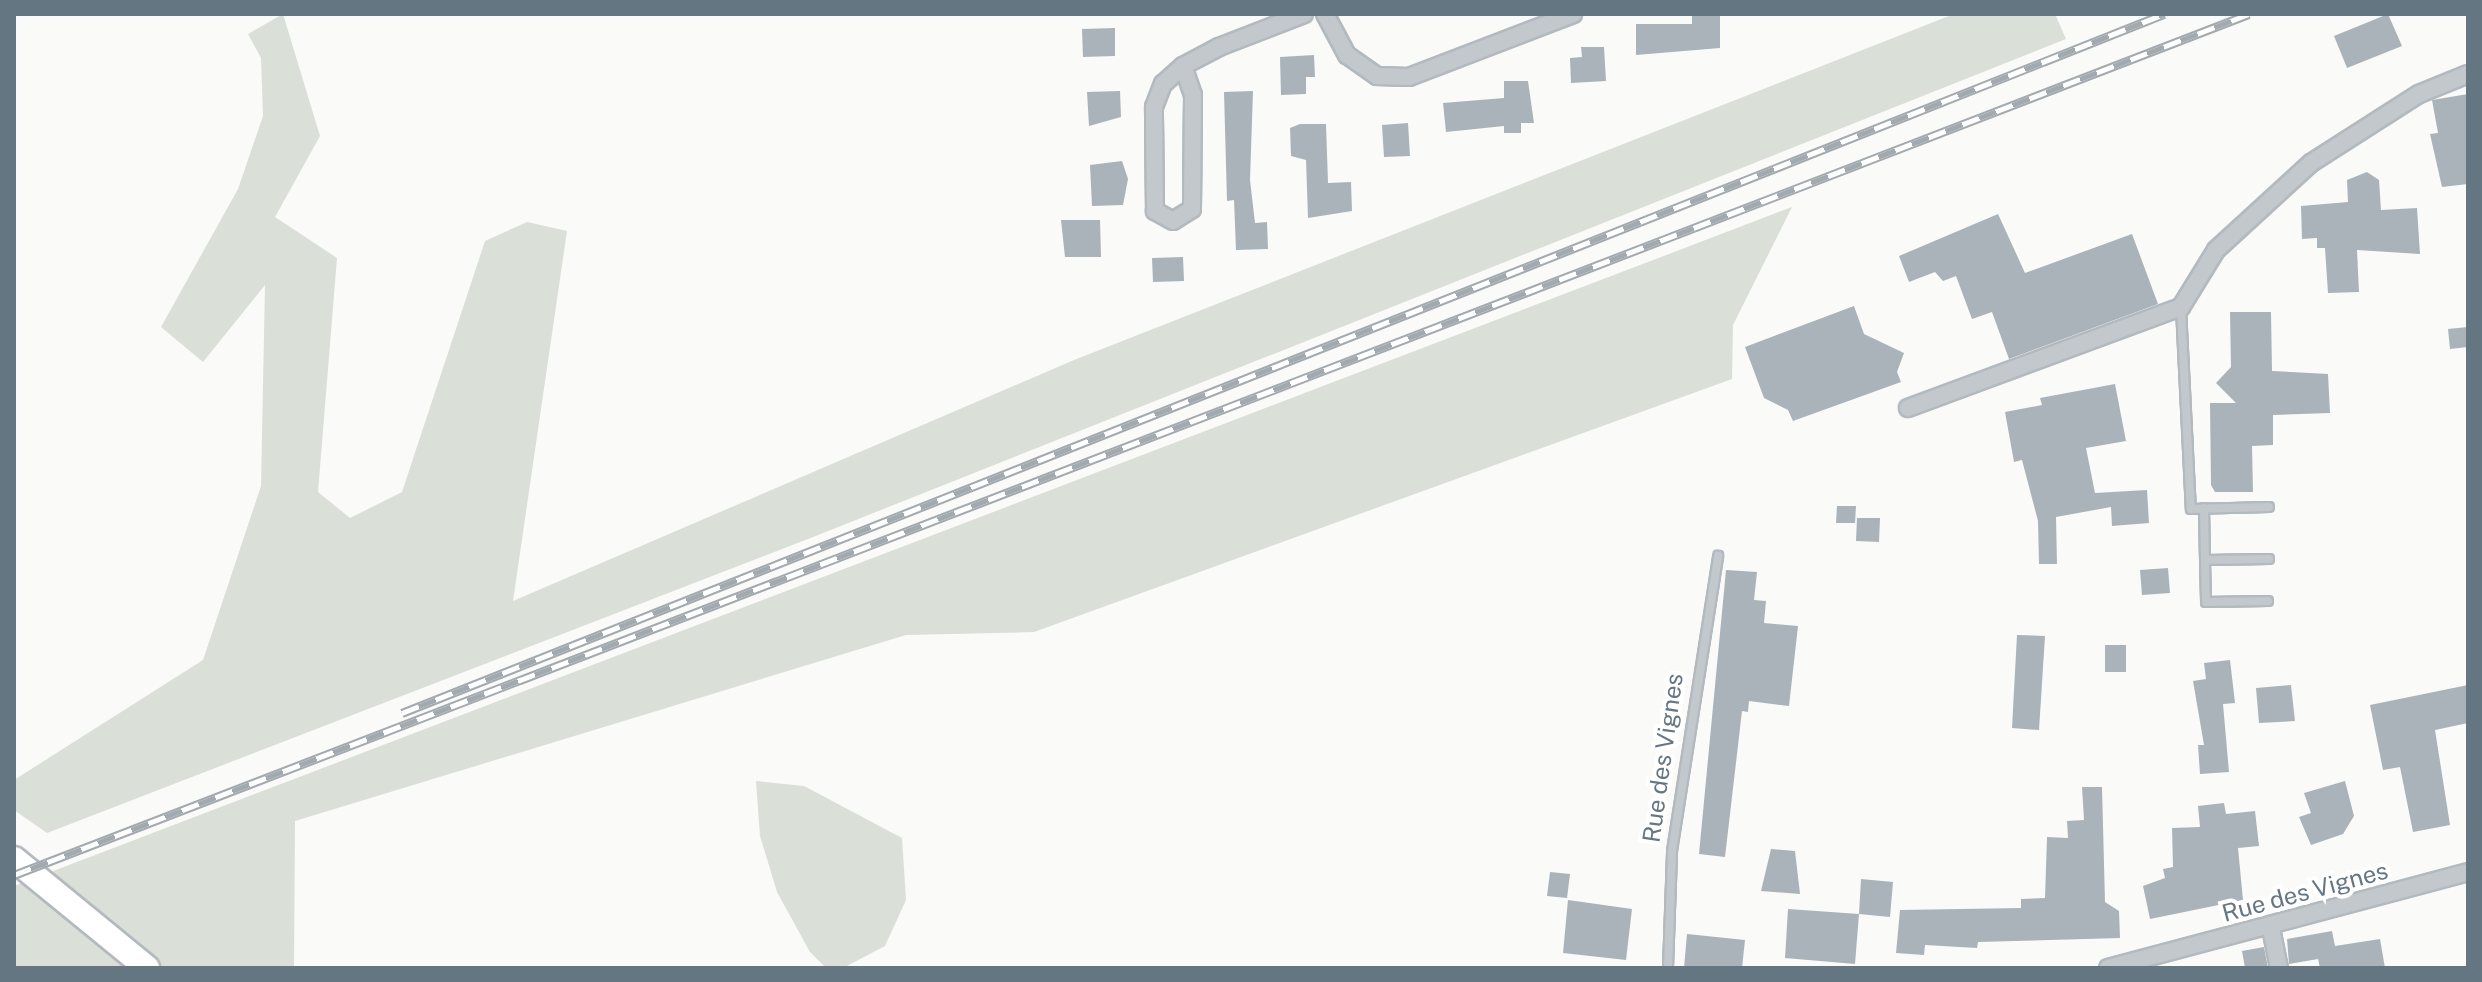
<!DOCTYPE html>
<style>
body{margin:0}
#map{position:relative;width:2482px;height:982px;overflow:hidden;background:#fafaf8;font-family:"Public Sans",sans-serif}
div>[style]{position:absolute}
[style*='--x']{left:calc(var(--x)*1px);top:calc(var(--y)*1px);width:calc(var(--w)*1px);rotate:calc(var(--a)*1deg)}
.green>*{inset:0;background:#dadfd7}
.building>*{inset:0;background:#aab3b9}
.roads{filter:drop-shadow(2px 0 #b3babf) drop-shadow(-2px 0 #b3babf) drop-shadow(0 2px #b3babf) drop-shadow(0 -2px #b3babf)}
.lane>*{height:8px;margin:-4px;padding:0 4px;transform-origin:4px;border-radius:4px;background:#c3c8cc}
.street>*{height:16px;margin:-8px;padding:0 8px;transform-origin:8px;border-radius:8px;background:#c3c8cc}
.secondary>*{height:24px;margin:-12px;padding:0 12px;transform-origin:12px;border-radius:12px;background:#fff}
.rail>*{height:9px;margin-top:-4.5px;transform-origin:0;background:repeating-linear-gradient(90deg,#fff 0 18px,#a2aab0 0 36px);box-sizing:border-box;border-block:2px solid #a2aab0}
span{translate:-50% -50%;white-space:nowrap;text-align:center;line-height:1.15;-webkit-text-stroke:8px #fff;paint-order:stroke}
.street-label{font-size:24px;color:#657683}
.frame{position:absolute;inset:0;border:16px solid #657683;pointer-events:none}
</style>
<div id="map">
<div class="green">
<div style="clip-path:polygon(283px 14px,320px 136px,275px 217px,337px 258px,318px 492px,350px 518px,402px 492px,485px 241px,527px 222px,567px 231px,513px 601px,1074px 360px,1954px 14px,2055px 14px,2066px 39px,808px 539px,47px 833px,14px 810px,14px 780px,203px 660px,261px 486px,265px 285px,203px 362px,161px 327px,238px 189px,263px 116px,261px 58px,248px 34px)"></div>
<div style="clip-path:polygon(1792px 207px,1733px 325px,1732px 379px,1034px 632px,906px 635px,295px 821px,294px 968px,14px 968px,14px 886px)"></div>
<div style="clip-path:polygon(756px 781px,804px 786px,902px 838px,906px 900px,885px 946px,843px 968px,826px 968px,810px 952px,777px 892px,760px 836px)"></div>
</div>
<div class="building">
<div style="clip-path:polygon(1692px 14px,1720px 14px,1720px 48px,1636px 55px,1636px 24px,1692px 24px)"></div>
<div style="clip-path:polygon(2388px 14px,2402px 46px,2347px 68px,2334px 36px)"></div>
<div style="clip-path:polygon(1115px 28px,1115px 56px,1083px 57px,1082px 29px)"></div>
<div style="clip-path:polygon(1581px 47px,1604px 47px,1606px 81px,1571px 83px,1570px 58px,1582px 57px)"></div>
<div style="clip-path:polygon(1314px 55px,1315px 77px,1306px 77px,1306px 94px,1281px 95px,1280px 57px)"></div>
<div style="clip-path:polygon(1504px 81px,1528px 81px,1534px 123px,1521px 123px,1521px 133px,1504px 133px,1504px 126px,1446px 132px,1443px 103px,1504px 98px)"></div>
<div style="clip-path:polygon(1120px 91px,1121px 117px,1089px 126px,1087px 92px)"></div>
<div style="clip-path:polygon(1253px 91px,1250px 180px,1255px 223px,1267px 222px,1268px 249px,1236px 250px,1234px 200px,1227px 201px,1224px 92px)"></div>
<div style="clip-path:polygon(2468px 94px,2468px 184px,2442px 187px,2430px 134px,2438px 133px,2432px 100px)"></div>
<div style="clip-path:polygon(1408px 123px,1410px 156px,1384px 157px,1382px 125px)"></div>
<div style="clip-path:polygon(1300px 124px,1326px 124px,1328px 183px,1351px 182px,1352px 211px,1308px 218px,1306px 160px,1291px 156px,1290px 128px)"></div>
<div style="clip-path:polygon(1122px 161px,1128px 179px,1123px 205px,1092px 206px,1090px 165px)"></div>
<div style="clip-path:polygon(2367px 172px,2379px 180px,2381px 210px,2417px 208px,2420px 254px,2357px 250px,2359px 292px,2328px 293px,2325px 248px,2317px 248px,2317px 238px,2302px 239px,2301px 206px,2348px 202px,2347px 180px)"></div>
<div style="clip-path:polygon(1998px 214px,2025px 273px,2132px 234px,2158px 304px,2009px 359px,1992px 312px,1972px 319px,1956px 276px,1943px 281px,1935px 272px,1909px 282px,1899px 256px)"></div>
<div style="clip-path:polygon(1061px 220px,1100px 220px,1101px 257px,1065px 257px)"></div>
<div style="clip-path:polygon(1183px 257px,1184px 281px,1153px 282px,1152px 258px)"></div>
<div style="clip-path:polygon(1854px 306px,1864px 334px,1904px 353px,1897px 372px,1901px 382px,1793px 421px,1788px 410px,1764px 398px,1745px 347px)"></div>
<div style="clip-path:polygon(2230px 312px,2271px 312px,2272px 371px,2328px 374px,2330px 413px,2273px 415px,2273px 445px,2252px 446px,2253px 492px,2215px 492px,2211px 485px,2210px 403px,2236px 403px,2216px 383px,2231px 367px)"></div>
<div style="clip-path:polygon(2468px 327px,2468px 347px,2450px 349px,2448px 329px)"></div>
<div style="clip-path:polygon(2115px 384px,2126px 441px,2086px 448px,2095px 493px,2147px 490px,2149px 523px,2112px 526px,2111px 507px,2056px 517px,2057px 564px,2039px 564px,2038px 521px,2022px 460px,2014px 462px,2005px 412px,2042px 405px,2040px 398px)"></div>
<div style="clip-path:polygon(1837px 506px,1856px 506px,1855px 523px,1836px 523px)"></div>
<div style="clip-path:polygon(1857px 518px,1880px 518px,1879px 542px,1856px 541px)"></div>
<div style="clip-path:polygon(2168px 568px,2170px 593px,2142px 595px,2140px 570px)"></div>
<div style="clip-path:polygon(1726px 570px,1757px 572px,1754px 600px,1766px 601px,1764px 623px,1798px 626px,1789px 706px,1749px 701px,1748px 712px,1742px 711px,1725px 857px,1699px 854px)"></div>
<div style="clip-path:polygon(2017px 635px,2045px 636px,2039px 730px,2012px 728px)"></div>
<div style="clip-path:polygon(2105px 645px,2126px 645px,2126px 672px,2105px 672px)"></div>
<div style="clip-path:polygon(2230px 660px,2235px 703px,2223px 704px,2229px 772px,2200px 774px,2198px 745px,2204px 745px,2193px 681px,2206px 679px,2204px 663px)"></div>
<div style="clip-path:polygon(2291px 685px,2295px 721px,2259px 723px,2256px 688px)"></div>
<div style="clip-path:polygon(2468px 685px,2468px 723px,2435px 730px,2450px 825px,2413px 832px,2400px 767px,2383px 770px,2370px 705px)"></div>
<div style="clip-path:polygon(2345px 781px,2354px 816px,2343px 834px,2311px 845px,2299px 817px,2311px 813px,2304px 793px)"></div>
<div style="clip-path:polygon(2082px 787px,2102px 787px,2105px 902px,2119px 911px,2120px 938px,1978px 942px,1977px 948px,1925px 945px,1924px 955px,1896px 953px,1900px 910px,2021px 908px,2021px 899px,2045px 898px,2047px 837px,2068px 838px,2067px 821px,2084px 820px)"></div>
<div style="clip-path:polygon(2224px 803px,2226px 814px,2255px 811px,2259px 846px,2238px 848px,2243px 900px,2150px 919px,2143px 886px,2165px 878px,2163px 869px,2173px 867px,2172px 828px,2200px 827px,2198px 806px)"></div>
<div style="clip-path:polygon(1771px 849px,1795px 851px,1800px 894px,1761px 891px)"></div>
<div style="clip-path:polygon(1550px 872px,1570px 874px,1567px 898px,1547px 896px)"></div>
<div style="clip-path:polygon(1861px 879px,1893px 882px,1890px 917px,1859px 914px)"></div>
<div style="clip-path:polygon(1568px 900px,1632px 909px,1626px 960px,1563px 953px)"></div>
<div style="clip-path:polygon(1788px 909px,1859px 914px,1855px 964px,1785px 958px)"></div>
<div style="clip-path:polygon(2332px 931px,2335px 946px,2380px 939px,2385px 968px,2320px 968px,2318px 959px,2289px 964px,2287px 939px)"></div>
<div style="clip-path:polygon(1687px 934px,1745px 940px,1742px 968px,1684px 968px)"></div>
<div style="clip-path:polygon(2264px 947px,2268px 968px,2245px 968px,2242px 951px)"></div>
</div>
<div class="roads">
<div class="lane">
<div style="--x:2181;--y:308;--w:201;--a:87.2"></div>
<div style="--x:2191;--y:509;--w:78;--a:-1.5"></div>
<div style="--x:2204;--y:508;--w:52;--a:88.9"></div>
<div style="--x:2205;--y:560;--w:64;--a:-0.9"></div>
<div style="--x:2205;--y:560;--w:42;--a:88.6"></div>
<div style="--x:2206;--y:602;--w:62;--a:-0.9"></div>
<div style="--x:1668;--y:968;--w:117;--a:-88"></div>
<div style="--x:1672;--y:851;--w:299;--a:-81.1"></div>
</div>
<div class="street">
<div style="--x:1325;--y:14;--w:47;--a:61.8"></div>
<div style="--x:1347;--y:55;--w:37;--a:35"></div>
<div style="--x:1377;--y:76;--w:32;--a:2"></div>
<div style="--x:1409;--y:77;--w:176;--a:-21"></div>
<div style="--x:1183;--y:66;--w:31;--a:71"></div>
<div style="--x:1193;--y:95;--w:114;--a:90.5"></div>
<div style="--x:1192;--y:209;--w:22;--a:148"></div>
<div style="--x:1173;--y:221;--w:21;--a:-151"></div>
<div style="--x:1155;--y:211;--w:104;--a:-90.6"></div>
<div style="--x:1154;--y:107;--w:25;--a:-69"></div>
<div style="--x:1163;--y:84;--w:27;--a:-42"></div>
<div style="--x:1183;--y:66;--w:41;--a:-27.8"></div>
<div style="--x:1219;--y:47;--w:91;--a:-21.2"></div>
<div style="--x:1908;--y:408;--w:291;--a:-20.3"></div>
<div style="--x:2181;--y:307;--w:67;--a:-58.4"></div>
<div style="--x:2216;--y:250;--w:129;--a:-42.5"></div>
<div style="--x:2311;--y:163;--w:128;--a:-32.6"></div>
<div style="--x:2419;--y:94;--w:53;--a:-22.2"></div>
<div style="--x:2271;--y:928;--w:41;--a:78.7"></div>
<div style="--x:2108;--y:968;--w:373;--a:-14.9"></div>
</div>
<div class="secondary">
<div style="--x:14;--y:859;--w:172;--a:39.3"></div>
</div>
</div>
<div class="rail">
<div style="--x:402;--y:713;--w:1896;--a:-21.64"></div>
<div style="--x:14;--y:875;--w:2395;--a:-21.07"></div>
</div>
<div class="street-label">
<span style="left:1663px;top:758px;rotate:-82deg">Rue des Vignes</span>
<span style="left:2305px;top:892px;rotate:-15deg">Rue des Vignes</span>
</div>
<div class="frame"></div>
</div>
